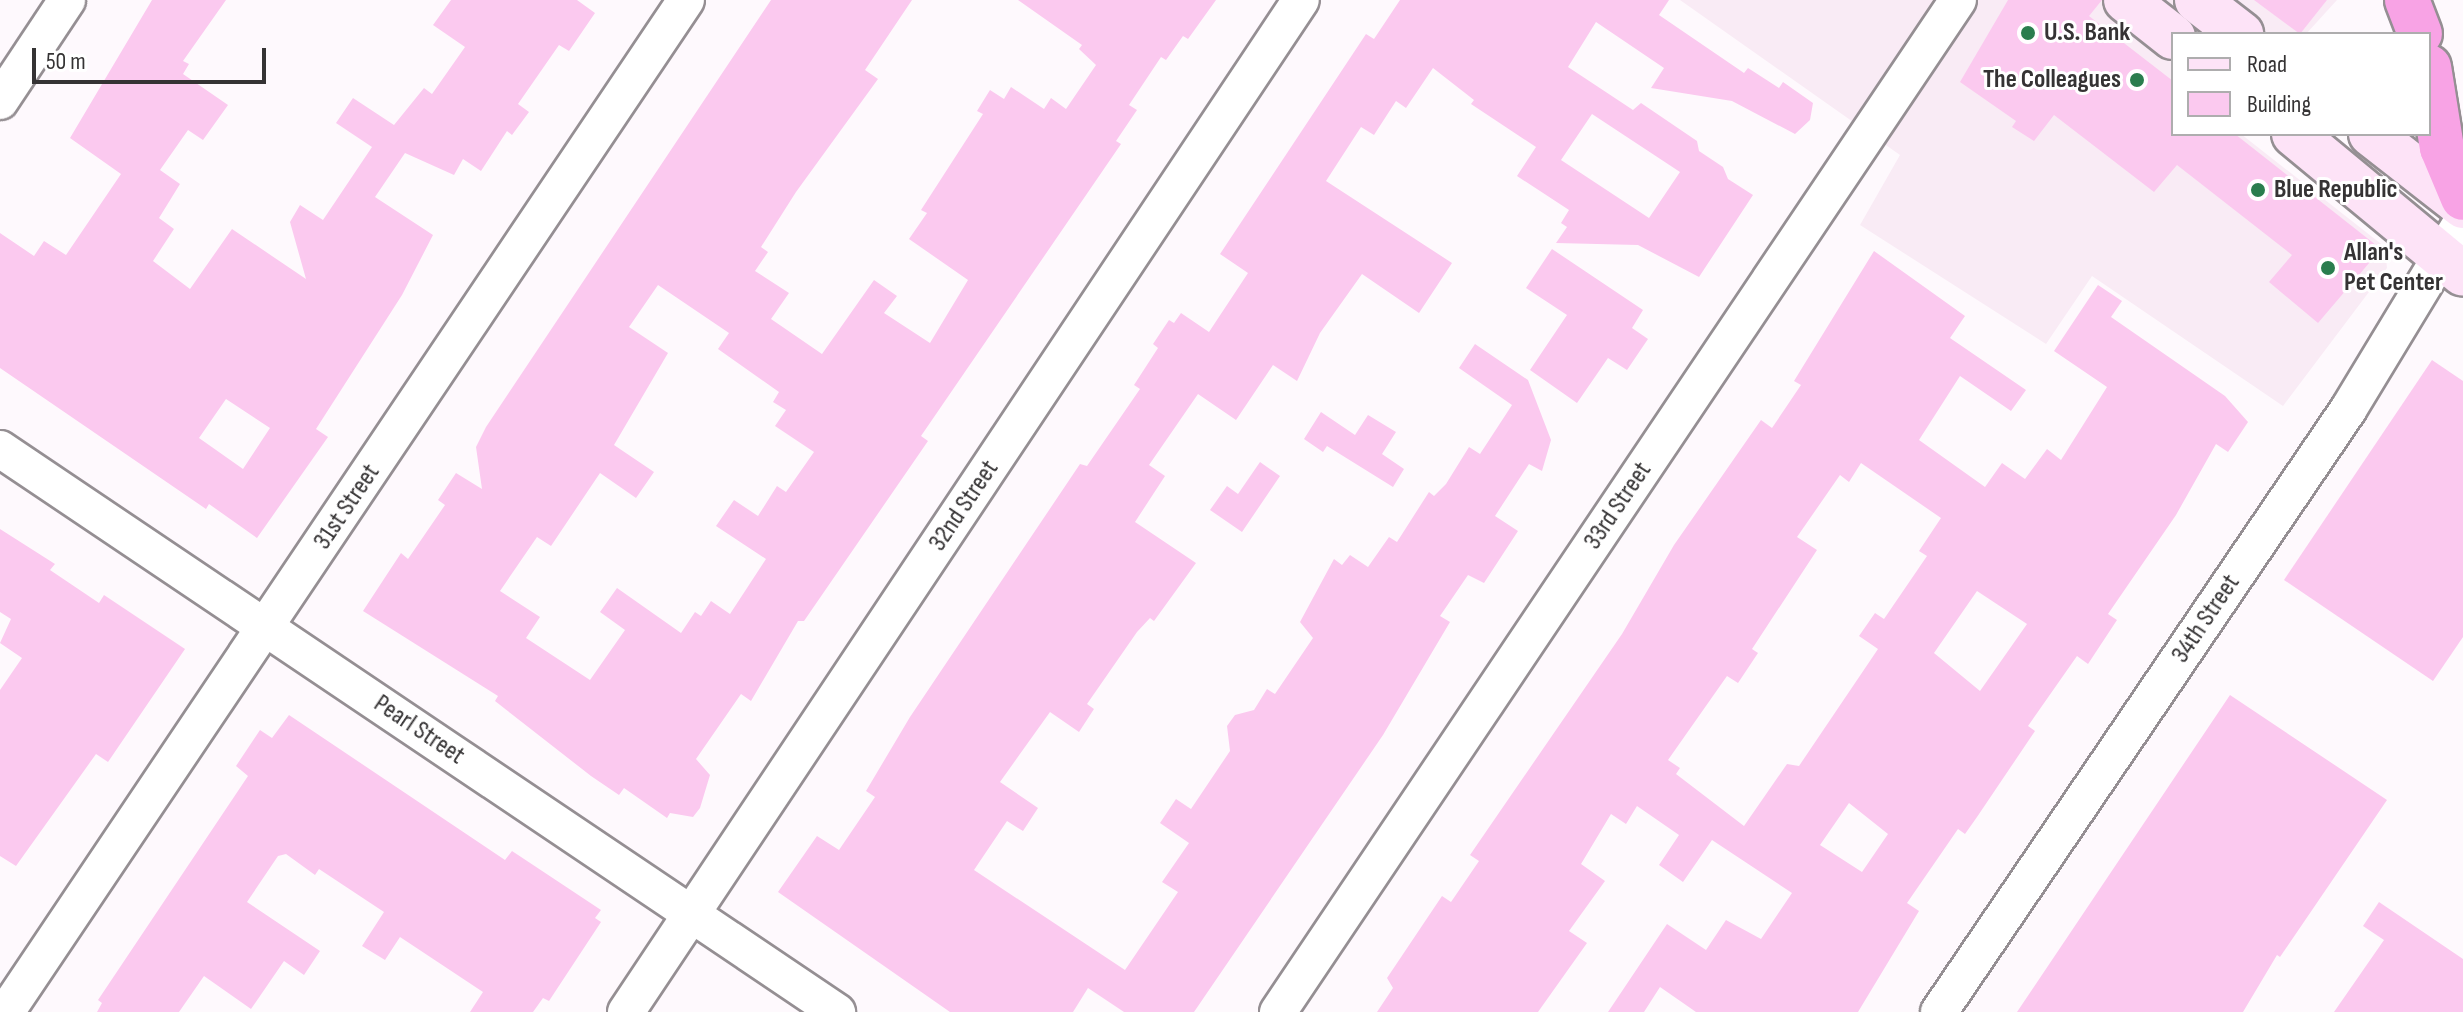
<!DOCTYPE html>
<style>
body{margin:0}
#map{position:relative;width:2463px;height:1012px;overflow:hidden;background:#fef9fd;font-family:"Sofia Sans Condensed",sans-serif}
div>[style]{position:absolute}
[style*='--x']{left:calc(var(--x)*1px);top:calc(var(--y)*1px);width:calc(var(--w)*1px);rotate:calc(var(--a)*1deg)}
.built>*{inset:0;background:#f9ebf5}
.building>*{inset:0;background:#fbc9ef}
.roads{filter:drop-shadow(2px 0 #958f93) drop-shadow(-2px 0 #958f93) drop-shadow(0 2px #958f93) drop-shadow(0 -2px #958f93)}
.street>*{height:36px;margin:-18px;padding:0 18px;transform-origin:18px;border-radius:18px;background:#fff}
.secondary>*{height:44px;margin:-22px;padding:0 22px;transform-origin:22px;border-radius:22px;background:#fde3f7}
.highway>*{height:44px;margin:-22px;padding:0 22px;transform-origin:22px;border-radius:22px;background:#f8a3e5}
.dots>*{width:22px;height:22px;translate:-50% -50%;box-sizing:border-box;border:4px solid #fff;border-radius:50%}
span{translate:-50% -50%;white-space:nowrap;text-align:center;line-height:1.15;-webkit-text-stroke:6px #fff;paint-order:stroke}
.poi-label{font-size:26px;color:#353334;font-weight:700}
.left{translate:0 -50%;text-align:left}
.right{translate:-100% -50%;text-align:right}
.street-label{font-size:26px;color:#353334}
.legend{position:absolute;left:2171px;top:32px;width:260px;height:104px;box-sizing:border-box;background:#fff;border:2px solid #aeadae;margin:0;padding:10px 14px;list-style:none;font-size:24px;color:#353334}
.legend li{display:flex;align-items:center;gap:16px;height:40px}
.legend b{width:40px;border:2px solid #aeadae}
.scale{position:absolute;left:32px;top:48px;width:234px;height:36px;box-sizing:border-box;border:4px solid #353334;border-top:0;padding-left:10px;font-size:24px;line-height:28px;white-space:nowrap;color:#353334;-webkit-text-stroke:6px #fff;paint-order:stroke}
</style>
<div id="map">
<div class="built">
<div style="clip-path:polygon(1680px 0,2337px 0,2306px 34px,2173px 34px,2173px 134px,2241px 134px,2385px 247px,2387px 268px,2283px 406px,2092px 276px,2046px 344px,1860px 225px,1900px 155px)"></div>
</div>
<div class="building">
<div style="clip-path:polygon(evenodd,152px 0,226px 0,183px 61px,189px 64px,183px 74px,228px 105px,203px 140px,188px 130px,160px 170px,180px 184px,159px 218px,174px 229px,153px 261px,190px 289px,232px 229px,306px 279px,290px 222px,300px 205px,323px 220px,372px 147px,336px 123px,353px 98px,394px 125px,424px 88px,432px 94px,465px 47px,433px 25px,451px 0,577px 0,595px 13px,569px 51px,559px 45px,518px 104px,529px 112px,512px 135px,507px 131px,481px 171px,463px 159px,454px 175px,405px 153px,375px 197px,433px 235px,402px 295px,316px 429px,328px 437px,257px 538px,209px 504px,206px 509px,0 368px,0 233px,34px 256px,44px 241px,66px 255px,121px 174px,70px 138px,152px 0,226px 399px,270px 428px,243px 469px,199px 438px,226px 399px)"></div>
<div style="clip-path:polygon(evenodd,771px 0,912px 0,865px 70px,878px 79px,796px 192px,761px 247px,768px 252px,755px 271px,789px 293px,771px 319px,822px 354px,874px 280px,897px 296px,884px 313px,930px 343px,968px 280px,909px 239px,927px 213px,921px 210px,983px 114px,977px 111px,990px 90px,1004px 99px,1011px 87px,1044px 109px,1051px 98px,1066px 109px,1096px 65px,1079px 49px,1082px 45px,1018px 0,1216px 0,1188px 39px,1183px 36px,1166px 60px,1161px 57px,1129px 105px,1137px 110px,1116px 141px,1121px 144px,921px 436px,928px 441px,804px 621px,798px 621px,751px 701px,741px 694px,696px 759px,710px 775px,700px 808px,693px 817px,670px 813px,667px 818px,624px 788px,619px 795px,591px 776px,495px 701px,498px 696px,363px 611px,401px 553px,408px 559px,445px 505px,438px 500px,456px 473px,482px 489px,476px 447px,486px 427px,771px 0,658px 285px,729px 333px,718px 349px,779px 392px,773px 402px,786px 410px,775px 426px,814px 452px,786px 492px,777px 486px,758px 516px,734px 500px,716px 526px,766px 559px,730px 614px,711px 601px,701px 616px,695px 612px,681px 633px,617px 588px,600px 612px,625px 630px,590px 680px,526px 638px,540px 617px,500px 591px,537px 537px,551px 546px,600px 473px,636px 498px,654px 472px,614px 445px,668px 353px,629px 327px,658px 285px)"></div>
<div style="clip-path:polygon(evenodd,1400px 0,1669px 0,1659px 15px,1744px 73px,1748px 68px,1779px 88px,1783px 82px,1813px 103px,1810px 120px,1795px 134px,1732px 101px,1651px 88px,1664px 68px,1596px 22px,1568px 67px,1633px 110px,1641px 103px,1697px 141px,1699px 151px,1723px 167px,1728px 179px,1753px 195px,1699px 277px,1638px 245px,1556px 243px,1567px 227px,1561px 223px,1569px 210px,1517px 176px,1536px 147px,1471px 104px,1474px 100px,1433px 68px,1406px 108px,1396px 101px,1374px 135px,1361px 127px,1326px 181px,1452px 263px,1419px 313px,1362px 274px,1320px 333px,1297px 381px,1273px 365px,1236px 420px,1198px 394px,1149px 465px,1165px 476px,1135px 522px,1196px 563px,1154px 621px,1150px 618px,1137px 632px,1087px 704px,1094px 709px,1079px 732px,1050px 712px,1000px 782px,1038px 808px,1023px 831px,1007px 821px,974px 870px,1125px 970px,1178px 892px,1162px 882px,1189px 843px,1160px 823px,1176px 799px,1191px 809px,1230px 751px,1227px 726px,1235px 715px,1254px 710px,1267px 689px,1275px 694px,1313px 638px,1300px 622px,1334px 559px,1342px 565px,1350px 555px,1368px 567px,1389px 537px,1397px 542px,1429px 492px,1434px 496px,1446px 484px,1469px 447px,1480px 454px,1512px 405px,1459px 368px,1475px 344px,1528px 380px,1551px 440px,1542px 471px,1529px 464px,1495px 516px,1518px 531px,1484px 583px,1468px 575px,1440px 616px,1450px 622px,1383px 735px,1194px 1012px,1124px 1012px,1088px 988px,1073px 1012px,950px 1012px,778px 892px,817px 836px,839px 850px,875px 797px,866px 791px,910px 717px,1080px 464px,1087px 466px,1140px 389px,1134px 385px,1158px 348px,1153px 344px,1169px 320px,1174px 323px,1181px 313px,1209px 332px,1248px 273px,1220px 254px,1366px 34px,1374px 39px,1400px 0,1592px 114px,1680px 172px,1649px 218px,1561px 160px,1592px 114px)"></div>
<div style="clip-path:polygon(2008px 0,2102px 0,2089px 16px,2173px 81px,2173px 134px,2235px 134px,2381px 249px,2318px 323px,2269px 282px,2292px 255px,2177px 165px,2154px 192px,2054px 115px,2034px 141px,2012px 127px,2016px 121px,1960px 82px)"></div>
<div style="clip-path:polygon(2254px 0,2327px 0,2300px 34px)"></div>
<div style="clip-path:polygon(1552px 249px,1643px 310px,1632px 328px,1648px 339px,1627px 370px,1608px 358px,1577px 403px,1530px 370px,1567px 315px,1526px 288px)"></div>
<div style="clip-path:polygon(evenodd,1874px 251px,1965px 316px,1950px 338px,2026px 390px,2011px 411px,1960px 376px,1919px 440px,1985px 487px,2002px 463px,2025px 479px,2047px 449px,2061px 460px,2107px 387px,2054px 351px,2098px 285px,2122px 301px,2111px 317px,2225px 396px,2248px 422px,2228px 452px,2216px 444px,2176px 515px,2108px 614px,2117px 620px,2088px 664px,2077px 656px,2028px 726px,2035px 731px,1977px 817px,1965px 834px,1958px 829px,1907px 903px,1919px 911px,1858px 1012px,1696px 1012px,1660px 987px,1644px 1012px,1608px 1012px,1667px 924px,1706px 950px,1726px 920px,1761px 939px,1792px 893px,1712px 840px,1683px 882px,1659px 865px,1679px 835px,1637px 806px,1626px 824px,1611px 814px,1581px 864px,1605px 881px,1569px 931px,1587px 943px,1538px 1012px,1377px 1012px,1393px 988px,1387px 978px,1442px 896px,1451px 902px,1479px 861px,1470px 855px,1622px 634px,1674px 545px,1761px 420px,1772px 428px,1801px 385px,1794px 381px,1874px 251px,1861px 463px,1941px 518px,1919px 551px,1927px 556px,1884px 619px,1875px 613px,1859px 636px,1878px 649px,1799px 766px,1787px 764px,1744px 826px,1676px 774px,1680px 768px,1668px 760px,1727px 676px,1738px 683px,1758px 653px,1752px 649px,1817px 550px,1797px 537px,1840px 475px,1849px 482px,1861px 463px,1874px 251px,1977px 591px,2027px 624px,1980px 691px,1934px 653px,1977px 591px,1874px 251px,1849px 803px,1888px 834px,1862px 872px,1820px 845px,1849px 803px)"></div>
<div style="clip-path:polygon(2432px 360px,2463px 381px,2463px 637px,2433px 681px,2284px 580px)"></div>
<div style="clip-path:polygon(1321px 412px,1355px 435px,1368px 415px,1396px 432px,1382px 454px,1404px 469px,1393px 487px,1327px 446px,1323px 452px,1304px 439px)"></div>
<div style="clip-path:polygon(1260px 462px,1280px 476px,1242px 532px,1210px 510px,1227px 486px,1238px 494px)"></div>
<div style="clip-path:polygon(0 529px,55px 564px,50px 570px,99px 603px,104px 595px,185px 649px,108px 762px,96px 754px,16px 866px,0 856px,0 690px,22px 658px,0 643px,11px 619px,0 612px)"></div>
<div style="clip-path:polygon(2230px 695px,2387px 800px,2280px 957px,2277px 955px,2243px 1012px,2017px 1012px)"></div>
<div style="clip-path:polygon(289px 715px,505px 860px,512px 851px,601px 910px,595px 918px,601px 922px,549px 1001px,543px 998px,533px 1012px,470px 1012px,483px 992px,400px 937px,385px 960px,362px 946px,384px 912px,319px 869px,315px 875px,286px 854px,278px 856px,247px 902px,320px 951px,304px 975px,284px 961px,251px 1009px,204px 976px,179px 1012px,97px 1012px,102px 1003px,98px 1000px,248px 776px,236px 766px,260px 730px,272px 738px)"></div>
<div style="clip-path:polygon(2379px 902px,2463px 959px,2463px 1012px,2334px 1012px,2384px 940px,2363px 926px)"></div>
</div>
<div class="roads">
<div class="street">
<div style="--x:0;--y:101;--w:121;--a:-56.4"></div>
<div style="--x:0;--y:449;--w:1009;--a:33.93"></div>
<div style="--x:6;--y:1012;--w:1219;--a:-56.1"></div>
<div style="--x:626;--y:1012;--w:1216;--a:-56.3"></div>
<div style="--x:1278;--y:1012;--w:1219;--a:-56.1"></div>
<div style="--x:1939;--y:1012;--w:728;--a:-55.81"></div>
<div style="--x:2348;--y:410;--w:222;--a:-58.8"></div>
</div>
<div class="secondary">
<div style="--x:2126;--y:0;--w:60;--a:38.2"></div>
<div style="--x:2197;--y:0;--w:56;--a:37.7"></div>
<div style="--x:2294;--y:134;--w:219;--a:39.6"></div>
<div style="--x:2371;--y:134;--w:117;--a:38"></div>
</div>
<div class="highway">
<div style="--x:2407;--y:0;--w:36;--a:69"></div>
<div style="--x:2429;--y:67;--w:82;--a:80.9"></div>
<div style="--x:2442;--y:148;--w:54;--a:67.2"></div>
</div>
</div>
<div class="dots">
<div style="left:2028px;top:33px;background:#2a7d4e"></div>
<div style="left:2137px;top:80px;background:#2a7d4e"></div>
<div style="left:2258px;top:190px;background:#2a7d4e"></div>
<div style="left:2328px;top:268px;background:#2a7d4e"></div>
</div>
<div class="poi-label">
<span class="left" style="left:2044px;top:33px">U.S. Bank</span>
<span class="right" style="left:2121px;top:80px">The Colleagues</span>
<span class="left" style="left:2274px;top:190px">Blue Republic</span>
<span class="left" style="left:2344px;top:268px">Allan's<br>Pet Center</span>
</div>
<div class="street-label">
<span style="left:964px;top:506px;rotate:-56deg">32nd Street</span>
<span style="left:1618px;top:506px;rotate:-56deg">33rd Street</span>
<span style="left:347px;top:507px;rotate:-56deg">31st Street</span>
<span style="left:2206px;top:619px;rotate:-56deg">34th Street</span>
<span style="left:419px;top:730px;rotate:34deg">Pearl Street</span>
</div>
<ul class="legend">
<li><b style="height:10px;background:#fde3f7"></b>Road</li>
<li><b style="height:22px;background:#fbc9ef"></b>Building</li>
</ul>
<div class="scale">50 m</div>
</div>
